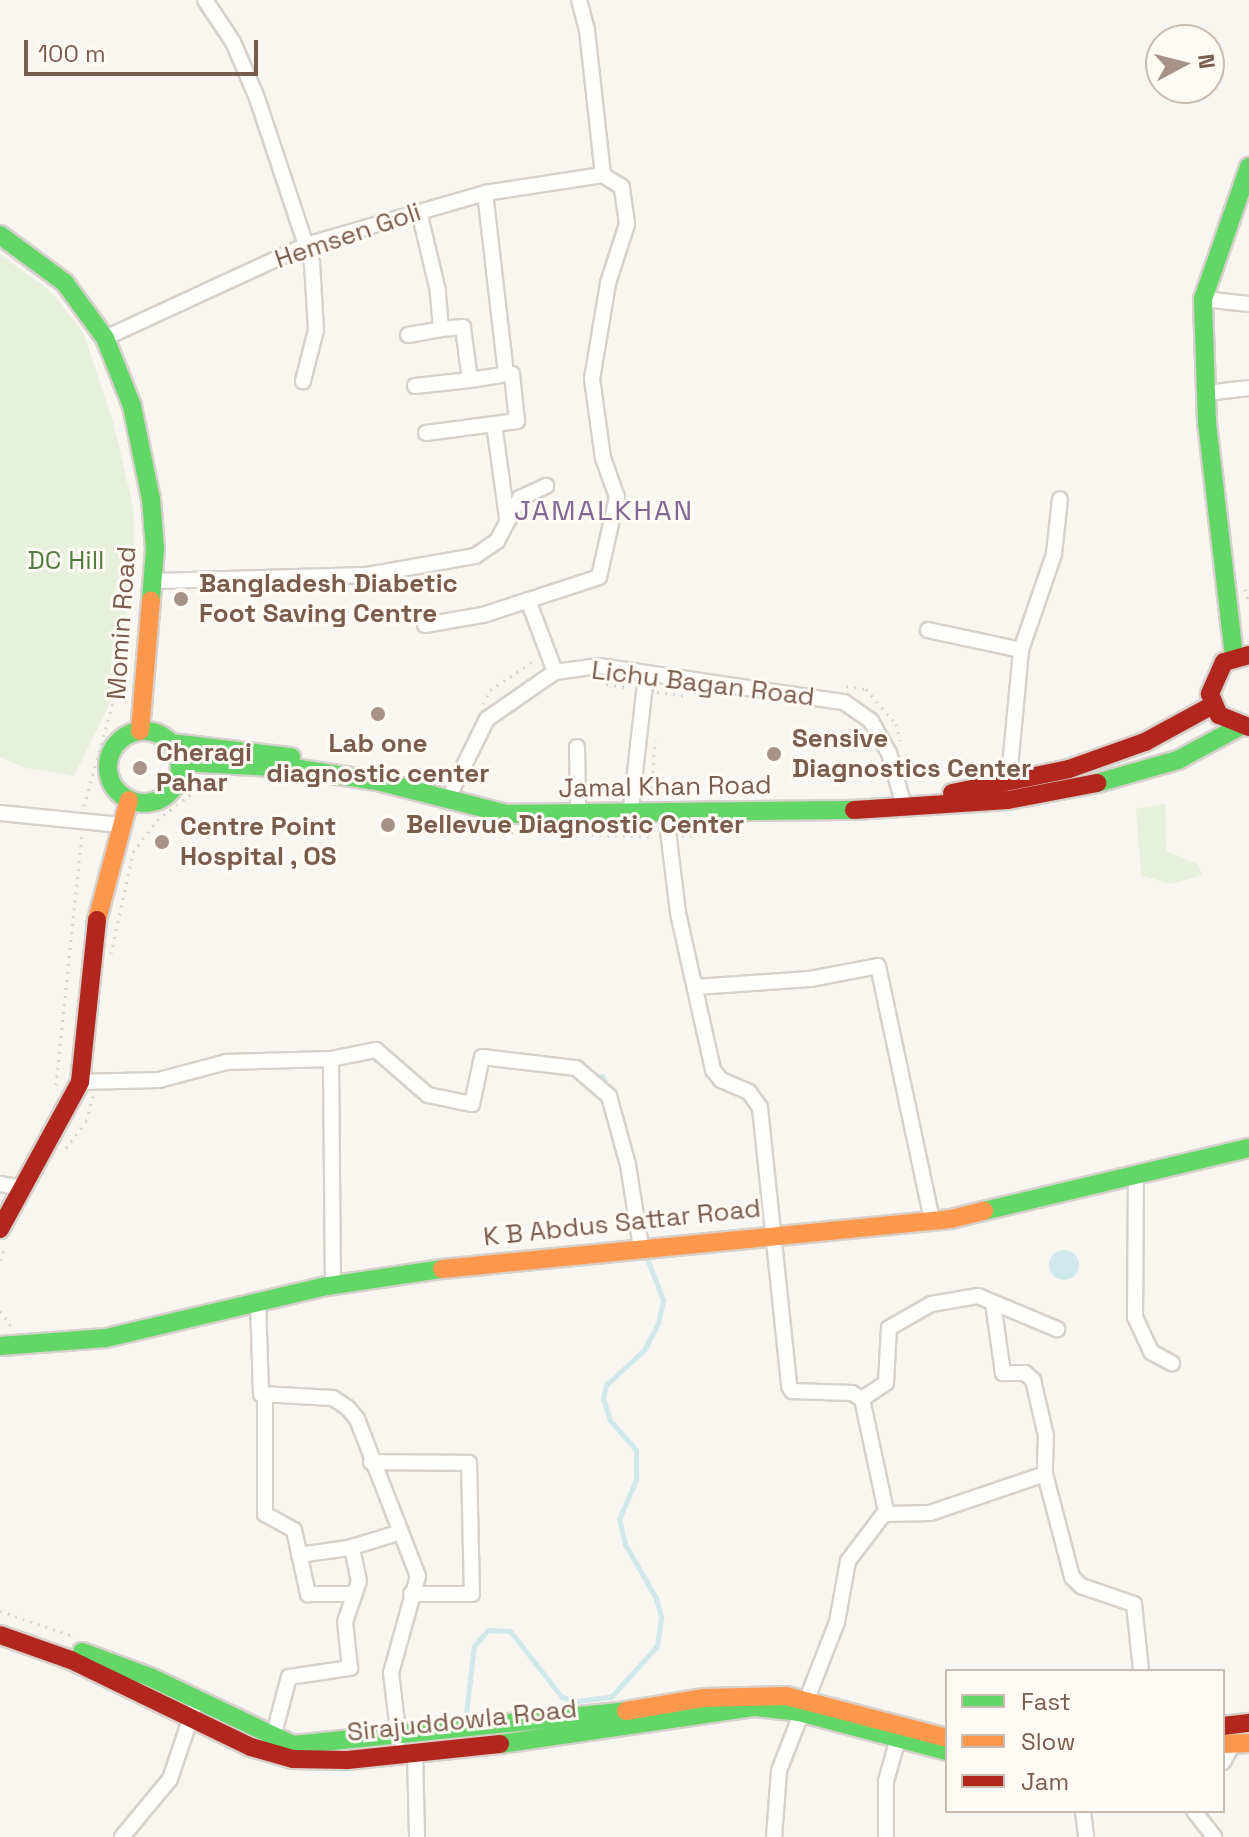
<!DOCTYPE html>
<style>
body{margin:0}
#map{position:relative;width:1249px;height:1837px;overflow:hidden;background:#f9f5f0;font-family:"Space Grotesk",sans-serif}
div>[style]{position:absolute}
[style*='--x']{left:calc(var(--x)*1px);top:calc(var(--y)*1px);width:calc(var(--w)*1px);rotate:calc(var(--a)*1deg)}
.green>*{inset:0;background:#e7f0db}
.water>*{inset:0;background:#d0e8ea}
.round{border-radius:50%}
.stream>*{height:5px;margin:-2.5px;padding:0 2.5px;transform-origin:2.5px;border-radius:2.5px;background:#d0e8ea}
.path>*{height:3px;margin-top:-1.5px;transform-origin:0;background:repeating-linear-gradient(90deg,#dcd5d0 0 2px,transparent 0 8px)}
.roads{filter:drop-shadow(2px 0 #d7d1cb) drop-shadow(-2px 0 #d7d1cb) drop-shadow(0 2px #d7d1cb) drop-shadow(0 -2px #d7d1cb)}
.street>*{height:14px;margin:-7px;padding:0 7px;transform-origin:7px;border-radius:7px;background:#fefefd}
.fast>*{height:18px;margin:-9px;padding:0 9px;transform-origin:9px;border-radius:9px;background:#63d668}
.fast>.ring{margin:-9px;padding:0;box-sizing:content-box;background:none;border:18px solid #63d668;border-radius:50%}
.slow>*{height:18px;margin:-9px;padding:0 9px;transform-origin:9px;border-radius:9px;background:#ff974d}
.jam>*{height:18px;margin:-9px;padding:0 9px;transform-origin:9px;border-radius:9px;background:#b3261e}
.dots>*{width:22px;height:22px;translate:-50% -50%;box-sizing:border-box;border:4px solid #fffaf3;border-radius:50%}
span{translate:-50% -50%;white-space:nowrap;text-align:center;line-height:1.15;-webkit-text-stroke:6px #fffaf3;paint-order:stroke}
.street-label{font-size:26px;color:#7a5c4d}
.park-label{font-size:26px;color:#537a41}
.poi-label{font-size:26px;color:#7a5c4d;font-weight:700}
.left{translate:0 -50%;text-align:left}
.neighbourhood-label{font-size:28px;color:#846695;letter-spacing:2px}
.legend{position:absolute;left:945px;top:1669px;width:280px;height:144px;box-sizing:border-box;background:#fffaf3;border:2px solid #cabbb1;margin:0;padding:10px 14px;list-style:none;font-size:24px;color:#7a5c4d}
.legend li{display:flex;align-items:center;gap:16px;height:40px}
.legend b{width:40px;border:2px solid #cabbb1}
.north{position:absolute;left:1145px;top:24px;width:80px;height:80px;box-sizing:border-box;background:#fffaf3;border:2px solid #cabbb1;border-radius:50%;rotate:83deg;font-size:22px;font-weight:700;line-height:32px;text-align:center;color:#7a5c4d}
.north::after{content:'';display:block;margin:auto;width:28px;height:36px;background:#a69286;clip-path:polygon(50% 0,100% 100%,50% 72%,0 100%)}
.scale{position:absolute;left:24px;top:40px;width:234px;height:36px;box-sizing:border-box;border:4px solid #7a5c4d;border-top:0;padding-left:10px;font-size:24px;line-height:28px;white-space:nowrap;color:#7a5c4d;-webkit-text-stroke:6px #fffaf3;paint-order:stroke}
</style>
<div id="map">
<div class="green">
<div style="clip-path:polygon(0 254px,51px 292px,83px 332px,114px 425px,133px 507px,134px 575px,111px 701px,74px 776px,26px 768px,0 757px)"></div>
<div style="clip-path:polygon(1165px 804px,1166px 851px,1197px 864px,1203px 875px,1170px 884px,1141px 875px,1136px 809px)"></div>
</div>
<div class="water">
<div class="round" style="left:1049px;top:1250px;width:30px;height:30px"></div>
</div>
<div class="stream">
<div style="--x:602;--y:1076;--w:37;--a:64"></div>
<div style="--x:466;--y:1713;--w:67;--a:-83.2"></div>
<div style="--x:474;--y:1646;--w:21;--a:-49"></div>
<div style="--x:488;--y:1630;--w:22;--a:3"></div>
<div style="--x:510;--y:1631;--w:84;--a:51.8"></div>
<div style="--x:562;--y:1697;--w:15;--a:16"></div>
<div style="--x:576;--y:1701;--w:35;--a:-7"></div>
<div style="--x:611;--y:1697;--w:69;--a:-48"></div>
<div style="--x:657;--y:1646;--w:30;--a:-82"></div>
<div style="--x:661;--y:1616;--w:19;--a:-106"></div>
<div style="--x:656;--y:1598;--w:62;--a:-119.9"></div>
<div style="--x:625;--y:1544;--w:26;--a:-103"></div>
<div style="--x:619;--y:1519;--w:43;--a:-66.4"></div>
<div style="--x:636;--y:1480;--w:30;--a:-90"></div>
<div style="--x:636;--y:1450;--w:40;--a:-131"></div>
<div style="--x:610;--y:1420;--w:22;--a:-108"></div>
<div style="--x:603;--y:1399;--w:14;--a:-78"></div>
<div style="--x:606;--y:1385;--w:52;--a:-42.6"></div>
<div style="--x:644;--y:1350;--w:30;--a:-62"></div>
<div style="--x:658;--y:1324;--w:25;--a:-78"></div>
<div style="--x:663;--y:1300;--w:50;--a:-111"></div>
</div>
<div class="path">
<div style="--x:1245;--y:589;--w:13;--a:72"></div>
<div style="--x:606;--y:684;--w:24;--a:9"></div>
<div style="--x:846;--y:686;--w:20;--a:9"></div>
<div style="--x:866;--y:689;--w:46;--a:49.4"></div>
<div style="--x:896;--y:724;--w:17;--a:77"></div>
<div style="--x:657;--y:692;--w:32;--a:7"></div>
<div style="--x:483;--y:704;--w:16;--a:-63"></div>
<div style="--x:490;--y:690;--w:55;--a:-34"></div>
<div style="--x:651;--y:796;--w:56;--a:-85.9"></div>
<div style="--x:84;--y:806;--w:160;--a:-74.4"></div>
<div style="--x:511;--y:832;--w:144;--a:2"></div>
<div style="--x:682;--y:836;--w:64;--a:-4.5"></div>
<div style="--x:111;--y:954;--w:104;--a:-77.8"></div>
<div style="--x:133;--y:852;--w:40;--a:-53"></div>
<div style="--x:157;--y:820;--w:64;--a:-37.4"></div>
<div style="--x:56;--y:1085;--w:252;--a:-84.1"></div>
<div style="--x:66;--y:1148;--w:34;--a:-53"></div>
<div style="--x:86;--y:1121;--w:26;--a:-74"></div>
<div style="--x:0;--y:1260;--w:15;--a:-67"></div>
<div style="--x:0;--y:1311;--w:19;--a:54"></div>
<div style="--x:0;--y:1611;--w:80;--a:18.9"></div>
</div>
<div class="roads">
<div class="street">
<div style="--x:205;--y:0;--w:50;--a:56.3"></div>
<div style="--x:233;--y:42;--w:61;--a:66.8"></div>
<div style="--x:257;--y:98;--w:174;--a:71.6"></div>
<div style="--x:312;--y:263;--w:67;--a:86.6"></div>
<div style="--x:316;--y:330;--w:53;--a:104.3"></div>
<div style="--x:579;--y:0;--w:31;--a:75"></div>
<div style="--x:587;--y:30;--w:146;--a:83.7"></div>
<div style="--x:1203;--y:299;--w:46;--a:6.2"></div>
<div style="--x:441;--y:329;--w:22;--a:-5"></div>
<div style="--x:463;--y:327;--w:53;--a:82.5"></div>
<div style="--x:470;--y:380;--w:36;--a:-9"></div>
<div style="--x:506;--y:374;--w:182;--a:-96.6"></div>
<div style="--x:408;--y:335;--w:34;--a:-10"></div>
<div style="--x:441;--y:329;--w:38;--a:-95"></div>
<div style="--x:438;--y:291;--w:81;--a:-103.5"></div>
<div style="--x:105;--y:338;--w:221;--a:-24.8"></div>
<div style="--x:306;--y:245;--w:186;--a:-16.2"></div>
<div style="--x:485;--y:193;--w:119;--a:-8.7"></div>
<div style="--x:415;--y:386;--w:55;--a:-6.2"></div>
<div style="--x:1206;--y:393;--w:43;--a:-6.6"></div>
<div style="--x:494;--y:424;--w:95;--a:82.1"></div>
<div style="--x:426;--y:433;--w:92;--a:-7.5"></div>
<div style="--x:517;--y:421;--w:47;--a:-96.1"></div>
<div style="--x:512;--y:374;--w:6;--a:180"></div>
<div style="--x:156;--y:581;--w:211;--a:-1.6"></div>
<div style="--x:367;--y:575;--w:110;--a:-10"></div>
<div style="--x:475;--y:556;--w:27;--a:-34"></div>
<div style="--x:497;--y:541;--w:49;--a:-61.9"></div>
<div style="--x:520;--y:498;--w:29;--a:-25"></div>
<div style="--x:528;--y:600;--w:77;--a:69.4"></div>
<div style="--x:425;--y:625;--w:59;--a:-9.8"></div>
<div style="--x:483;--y:615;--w:122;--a:-18.1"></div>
<div style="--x:599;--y:577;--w:82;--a:-77.3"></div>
<div style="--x:617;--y:497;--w:41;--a:-109.7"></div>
<div style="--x:603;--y:458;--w:80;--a:-97.9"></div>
<div style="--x:592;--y:379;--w:97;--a:-80.5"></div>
<div style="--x:608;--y:283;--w:62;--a:-72.1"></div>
<div style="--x:627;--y:224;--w:37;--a:-98"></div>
<div style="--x:622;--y:187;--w:22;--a:-148"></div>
<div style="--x:928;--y:630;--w:95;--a:12.1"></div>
<div style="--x:577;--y:747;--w:59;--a:89"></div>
<div style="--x:453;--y:788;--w:77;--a:-63.8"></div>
<div style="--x:487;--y:719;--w:83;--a:-34.7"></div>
<div style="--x:555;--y:672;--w:44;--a:-7.8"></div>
<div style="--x:599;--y:666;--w:248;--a:8.4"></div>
<div style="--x:844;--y:702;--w:33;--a:35"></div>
<div style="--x:871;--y:721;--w:37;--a:61"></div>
<div style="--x:889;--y:753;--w:48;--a:74.2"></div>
<div style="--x:1008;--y:788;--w:139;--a:-84.6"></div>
<div style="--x:1021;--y:650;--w:102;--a:-71"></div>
<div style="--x:1054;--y:554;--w:55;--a:-83.8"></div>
<div style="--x:0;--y:813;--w:121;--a:5.7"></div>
<div style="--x:666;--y:814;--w:100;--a:83.1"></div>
<div style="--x:678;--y:913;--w:161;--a:77.4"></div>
<div style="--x:713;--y:1070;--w:13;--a:51"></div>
<div style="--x:721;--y:1080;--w:30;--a:23"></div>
<div style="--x:749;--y:1092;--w:19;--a:55"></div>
<div style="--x:760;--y:1108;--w:280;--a:84"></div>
<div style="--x:789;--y:1386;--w:6;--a:59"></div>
<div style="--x:792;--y:1391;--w:60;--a:1.9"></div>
<div style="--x:852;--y:1393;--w:12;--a:31"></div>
<div style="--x:862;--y:1399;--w:115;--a:77.9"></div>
<div style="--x:886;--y:1511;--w:63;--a:127.2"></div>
<div style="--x:848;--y:1561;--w:62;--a:100.2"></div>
<div style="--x:837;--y:1622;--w:160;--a:111.3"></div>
<div style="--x:779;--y:1771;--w:66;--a:94.3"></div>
<div style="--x:630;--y:816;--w:142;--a:-83.5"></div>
<div style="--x:696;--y:987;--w:114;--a:-4"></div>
<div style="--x:810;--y:979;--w:69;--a:-10.8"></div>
<div style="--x:878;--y:966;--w:261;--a:78"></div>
<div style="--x:331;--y:1059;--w:226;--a:89.5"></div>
<div style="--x:80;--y:1082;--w:79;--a:-1.5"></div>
<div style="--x:159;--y:1080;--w:69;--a:-15"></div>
<div style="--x:226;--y:1062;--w:105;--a:-1.6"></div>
<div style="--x:331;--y:1059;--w:46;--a:-11.3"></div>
<div style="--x:376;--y:1050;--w:69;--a:40.9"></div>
<div style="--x:428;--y:1095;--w:45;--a:11.6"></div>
<div style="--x:472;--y:1104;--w:48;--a:-78"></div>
<div style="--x:482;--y:1057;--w:95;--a:6.7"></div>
<div style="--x:576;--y:1068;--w:43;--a:40.3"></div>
<div style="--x:609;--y:1096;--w:72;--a:74.6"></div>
<div style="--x:628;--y:1165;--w:83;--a:81"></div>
<div style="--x:1136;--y:1175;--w:142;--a:90.4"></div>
<div style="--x:1135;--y:1317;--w:38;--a:65"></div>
<div style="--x:1151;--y:1352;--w:24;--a:28"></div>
<div style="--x:0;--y:1184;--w:23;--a:10"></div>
<div style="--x:258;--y:1302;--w:92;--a:88.1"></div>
<div style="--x:261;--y:1394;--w:72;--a:3.2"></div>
<div style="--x:333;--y:1398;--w:18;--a:34"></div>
<div style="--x:348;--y:1408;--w:14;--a:51"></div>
<div style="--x:357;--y:1419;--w:168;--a:68.8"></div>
<div style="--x:418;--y:1576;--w:101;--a:105.6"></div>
<div style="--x:391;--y:1673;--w:66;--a:83.1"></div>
<div style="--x:993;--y:1303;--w:71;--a:81.9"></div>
<div style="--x:1003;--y:1373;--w:22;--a:0"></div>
<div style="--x:1025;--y:1373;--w:11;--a:41"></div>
<div style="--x:1033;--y:1380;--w:57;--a:76.9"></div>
<div style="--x:1046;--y:1436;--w:38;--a:92"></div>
<div style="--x:1045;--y:1474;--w:106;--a:75.3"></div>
<div style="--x:1072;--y:1577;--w:13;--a:45"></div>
<div style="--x:1081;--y:1586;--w:56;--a:18.8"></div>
<div style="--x:1134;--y:1604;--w:67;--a:84"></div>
<div style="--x:265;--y:1396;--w:118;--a:90"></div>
<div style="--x:265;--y:1514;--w:33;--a:29"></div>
<div style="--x:294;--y:1530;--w:66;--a:77.7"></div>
<div style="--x:308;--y:1594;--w:45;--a:0"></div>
<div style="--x:862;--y:1399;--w:29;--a:-34"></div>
<div style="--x:886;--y:1383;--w:55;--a:-86.9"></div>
<div style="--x:889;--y:1328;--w:48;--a:-29.7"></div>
<div style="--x:931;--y:1304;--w:48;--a:-9.7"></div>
<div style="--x:978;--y:1296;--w:86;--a:22.7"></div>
<div style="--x:371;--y:1462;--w:98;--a:0.6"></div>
<div style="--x:469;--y:1463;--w:131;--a:88.7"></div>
<div style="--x:472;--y:1594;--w:61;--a:180"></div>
<div style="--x:886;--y:1514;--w:44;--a:-1.3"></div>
<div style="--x:930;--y:1513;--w:121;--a:-18.7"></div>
<div style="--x:299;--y:1555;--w:50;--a:-8"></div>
<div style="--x:349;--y:1548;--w:54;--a:-17.1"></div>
<div style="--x:273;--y:1737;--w:62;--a:-75.1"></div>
<div style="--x:289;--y:1677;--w:62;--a:-8.4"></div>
<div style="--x:350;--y:1668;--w:46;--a:-96.2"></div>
<div style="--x:345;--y:1622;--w:43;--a:-71.1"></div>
<div style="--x:359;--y:1581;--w:35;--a:-102"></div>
<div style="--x:415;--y:1753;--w:84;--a:88.6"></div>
<div style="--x:1223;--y:1762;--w:21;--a:-61"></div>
<div style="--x:1083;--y:1811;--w:26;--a:83"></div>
<div style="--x:1194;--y:1811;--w:33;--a:52"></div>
<div style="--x:122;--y:1837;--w:75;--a:-50.4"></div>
<div style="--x:170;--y:1779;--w:72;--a:-71.3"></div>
<div style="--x:886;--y:1837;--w:56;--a:-90"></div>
<div style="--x:886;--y:1781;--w:41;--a:-74.2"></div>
</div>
<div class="fast">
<div style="--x:0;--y:235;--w:81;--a:36.4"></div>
<div style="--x:65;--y:283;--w:68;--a:54"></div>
<div style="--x:105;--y:338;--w:73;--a:68.3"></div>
<div style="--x:132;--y:406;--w:95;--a:78.5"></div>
<div style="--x:151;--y:499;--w:50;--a:85.4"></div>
<div style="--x:155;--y:549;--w:51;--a:94.5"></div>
<div style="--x:1234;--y:656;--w:236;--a:-96.6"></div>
<div style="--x:1207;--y:422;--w:123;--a:-91.9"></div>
<div style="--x:1203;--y:299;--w:140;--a:-70.8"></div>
<div class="ring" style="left:108px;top:731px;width:54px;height:54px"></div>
<div style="--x:171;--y:743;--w:121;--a:6.7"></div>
<div style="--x:180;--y:762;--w:113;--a:3"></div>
<div style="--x:293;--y:768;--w:85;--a:8.8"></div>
<div style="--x:377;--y:781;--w:133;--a:14.3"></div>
<div style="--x:506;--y:814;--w:348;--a:-0.7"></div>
<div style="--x:1097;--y:783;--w:84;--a:-15.9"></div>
<div style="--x:1178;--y:760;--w:69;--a:-28.4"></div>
<div style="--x:984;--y:1211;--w:272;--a:-13.4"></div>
<div style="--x:0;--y:1346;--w:106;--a:-4.3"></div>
<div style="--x:106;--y:1338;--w:221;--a:-13.3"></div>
<div style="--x:321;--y:1287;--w:122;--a:-8.5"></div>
<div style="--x:82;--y:1652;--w:72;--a:20.2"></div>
<div style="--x:150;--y:1677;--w:158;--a:25.4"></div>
<div style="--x:293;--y:1745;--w:335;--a:-5.8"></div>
<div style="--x:500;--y:1744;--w:258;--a:-8.3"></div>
<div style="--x:755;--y:1707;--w:44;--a:6.5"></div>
<div style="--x:799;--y:1712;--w:153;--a:14.8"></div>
</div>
<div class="slow">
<div style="--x:140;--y:731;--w:131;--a:-85.2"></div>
<div style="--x:97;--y:920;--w:124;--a:-75.1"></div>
<div style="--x:442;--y:1269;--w:511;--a:-5.61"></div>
<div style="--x:951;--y:1219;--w:34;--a:-14"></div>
<div style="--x:626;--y:1711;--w:79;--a:-9.5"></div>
<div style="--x:704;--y:1698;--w:82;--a:-1.4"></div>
<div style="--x:786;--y:1696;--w:166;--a:14.6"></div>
<div style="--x:1223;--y:1744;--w:26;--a:-2"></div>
</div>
<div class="jam">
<div style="--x:1249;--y:655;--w:26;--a:164"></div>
<div style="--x:1224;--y:662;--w:35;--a:114"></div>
<div style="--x:1210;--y:694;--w:23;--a:67"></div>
<div style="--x:1219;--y:715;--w:32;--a:22"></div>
<div style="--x:952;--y:793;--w:119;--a:-11.6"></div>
<div style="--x:1069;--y:769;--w:81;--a:-19.6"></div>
<div style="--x:1145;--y:742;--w:77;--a:-28.6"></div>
<div style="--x:854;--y:810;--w:154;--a:-3.7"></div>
<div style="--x:1008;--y:800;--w:91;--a:-10.8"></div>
<div style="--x:0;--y:1229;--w:167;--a:-61.4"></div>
<div style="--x:80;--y:1082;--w:163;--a:-84"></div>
<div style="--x:0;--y:1635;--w:75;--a:19.4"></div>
<div style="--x:71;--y:1660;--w:200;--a:25.8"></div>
<div style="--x:251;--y:1747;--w:44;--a:15.9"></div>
<div style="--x:293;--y:1759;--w:54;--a:1.1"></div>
<div style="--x:347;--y:1760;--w:154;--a:-6"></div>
<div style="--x:1223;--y:1726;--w:26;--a:-7"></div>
</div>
</div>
<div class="dots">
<div style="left:181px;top:599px;background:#a69286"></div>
<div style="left:378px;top:714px;background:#a69286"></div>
<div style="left:774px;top:754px;background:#a69286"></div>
<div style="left:140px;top:768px;background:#a69286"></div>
<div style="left:388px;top:825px;background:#a69286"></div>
<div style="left:162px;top:842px;background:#a69286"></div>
</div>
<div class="street-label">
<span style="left:348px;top:236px;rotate:-19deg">Hemsen Goli</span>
<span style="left:122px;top:623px;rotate:-86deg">Momin Road</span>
<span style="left:703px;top:684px;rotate:7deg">Lichu Bagan Road</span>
<span style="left:665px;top:787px;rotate:-1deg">Jamal Khan Road</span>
<span style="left:622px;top:1223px;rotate:-6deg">K B Abdus Sattar Road</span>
<span style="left:462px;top:1721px;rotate:-6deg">Sirajuddowla Road</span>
</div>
<div class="park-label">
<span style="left:66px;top:561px">DC Hill</span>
</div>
<div class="poi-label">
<span class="left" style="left:199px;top:599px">Bangladesh Diabetic<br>Foot Saving Centre</span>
<span class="left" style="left:792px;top:754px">Sensive<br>Diagnostics Center</span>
<span style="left:378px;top:759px">Lab one<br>diagnostic center</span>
<span class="left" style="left:156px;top:768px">Cheragi<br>Pahar</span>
<span class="left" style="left:406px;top:825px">Bellevue Diagnostic Center</span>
<span class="left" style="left:180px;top:842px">Centre Point<br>Hospital , OS</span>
</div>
<div class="neighbourhood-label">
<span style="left:604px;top:510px">JAMALKHAN</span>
</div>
<ul class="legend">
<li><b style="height:10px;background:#63d668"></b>Fast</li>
<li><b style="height:10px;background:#ff974d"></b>Slow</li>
<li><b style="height:10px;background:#b3261e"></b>Jam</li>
</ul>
<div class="north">N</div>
<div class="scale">100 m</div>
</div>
